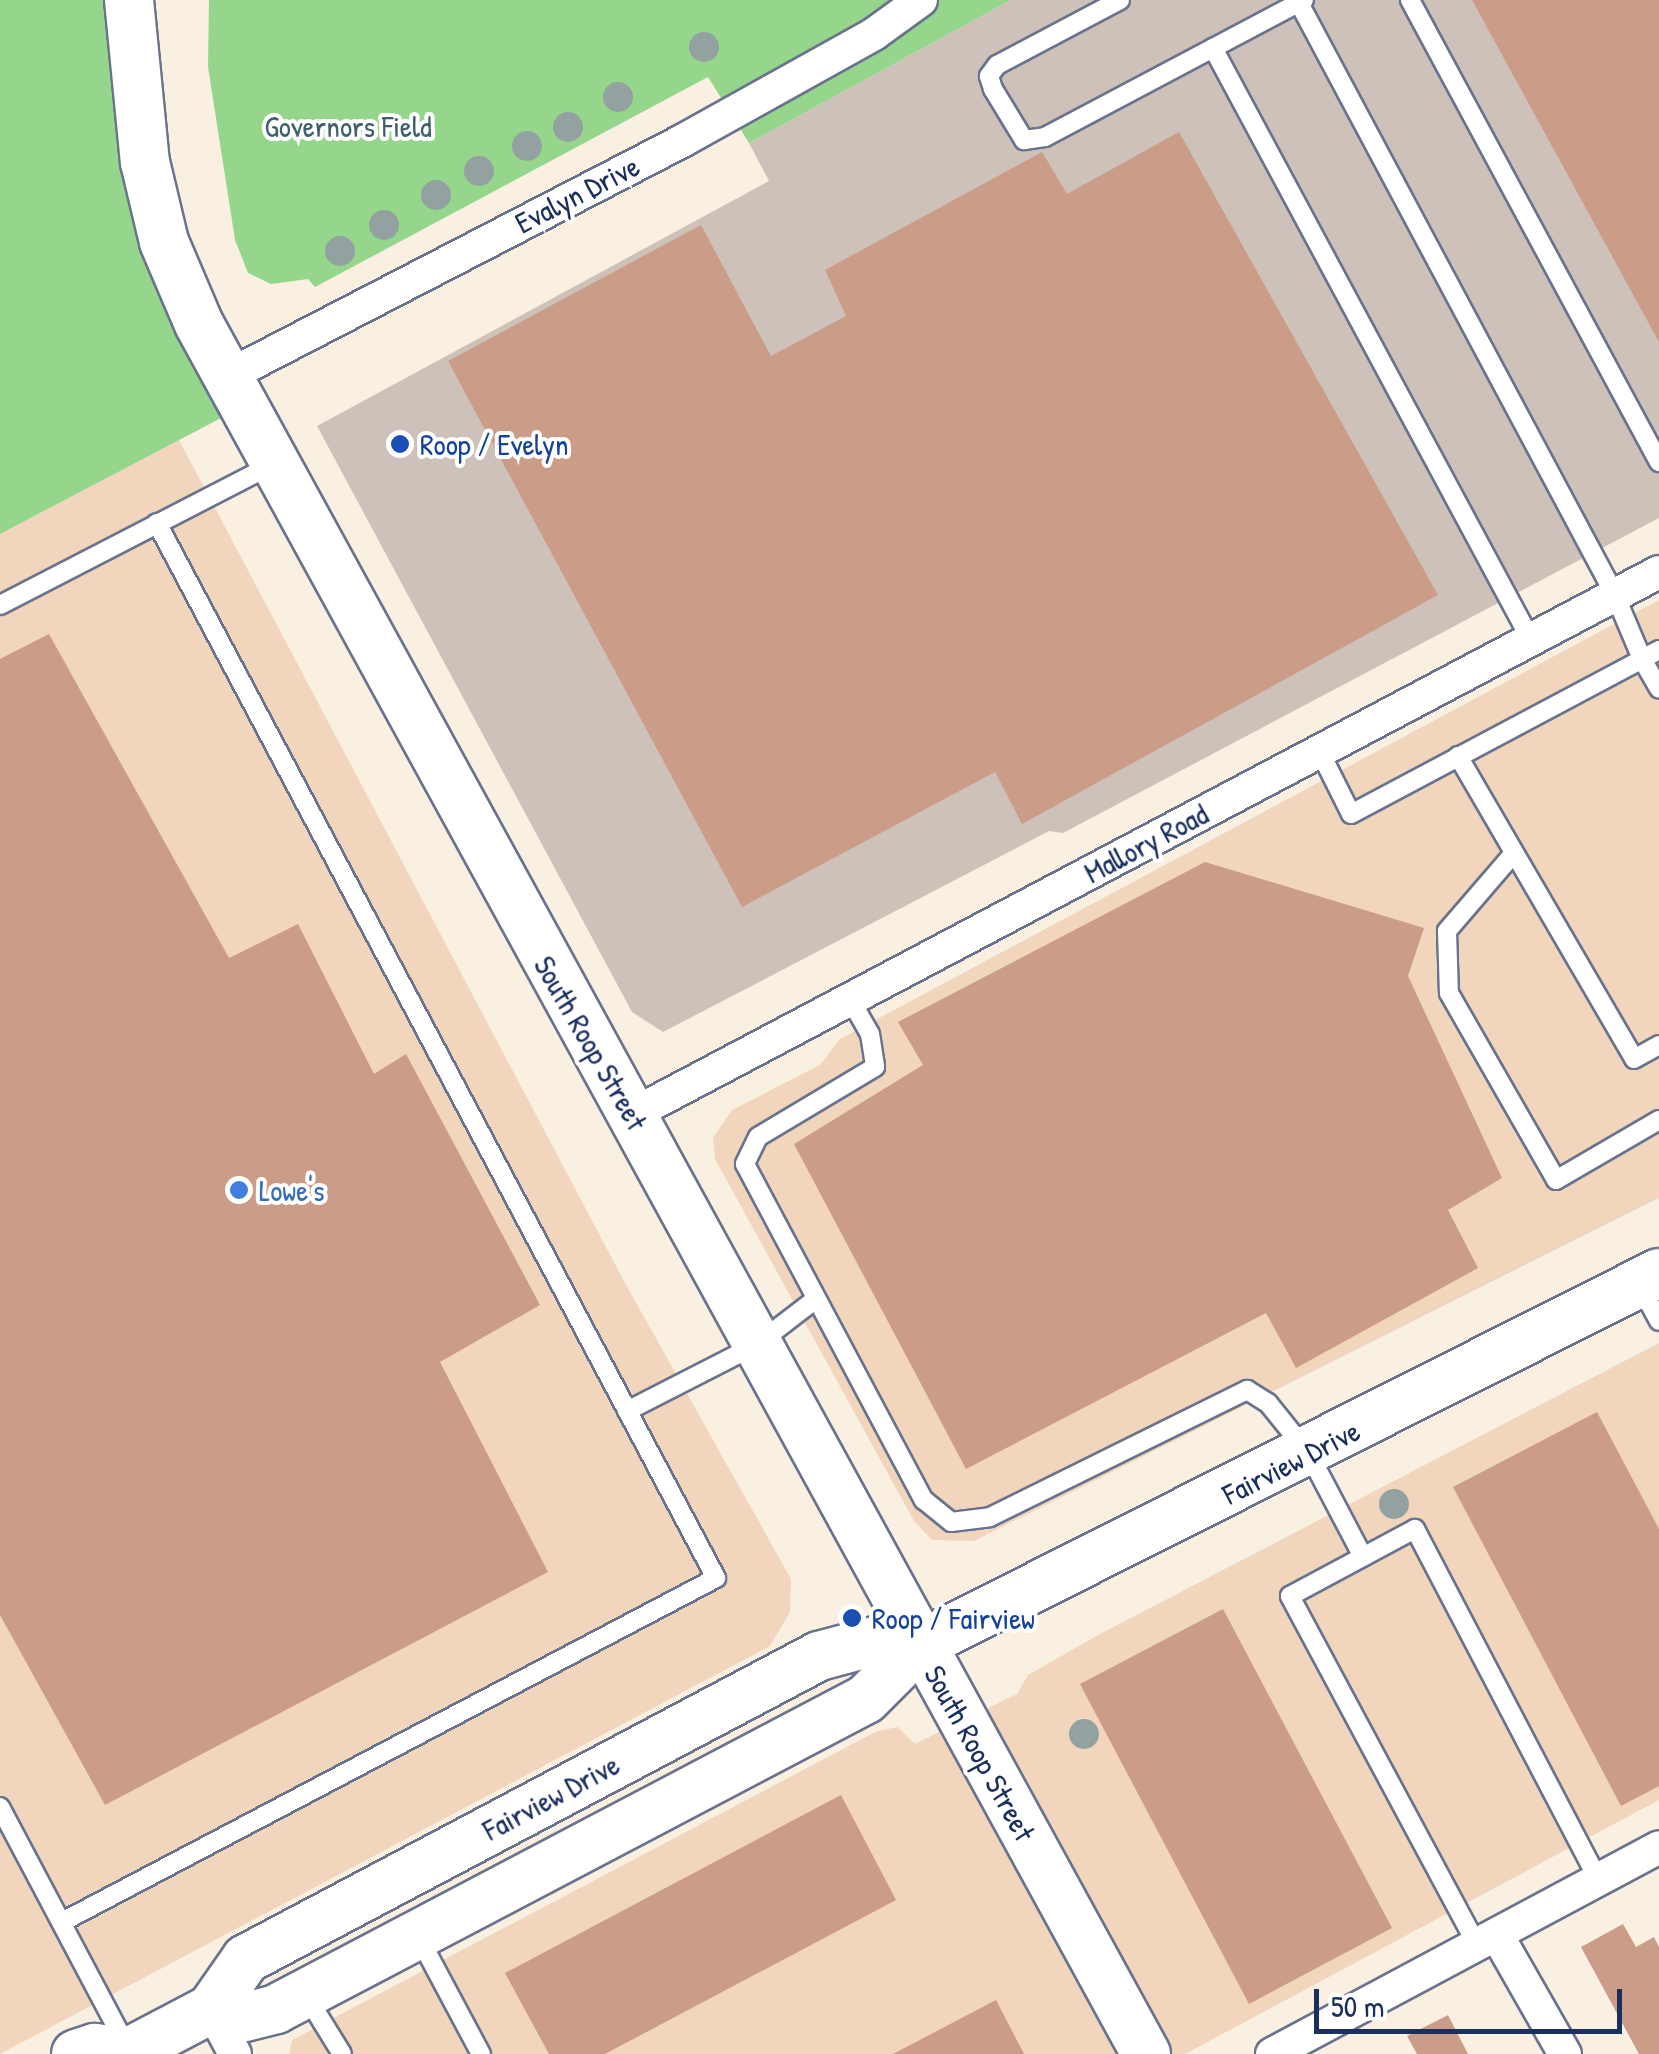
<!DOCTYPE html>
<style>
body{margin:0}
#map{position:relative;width:1659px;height:2054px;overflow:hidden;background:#f9f0e1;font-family:"Patrick Hand",sans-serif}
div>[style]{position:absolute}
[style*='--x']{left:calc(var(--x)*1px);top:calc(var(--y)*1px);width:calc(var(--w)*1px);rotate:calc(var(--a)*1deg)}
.built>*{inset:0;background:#f1d5bd}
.industrial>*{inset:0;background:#cec1ba}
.green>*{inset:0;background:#96d68c}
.building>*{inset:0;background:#cb9c88}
.roads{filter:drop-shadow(2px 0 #69738c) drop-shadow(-2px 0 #69738c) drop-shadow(0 2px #69738c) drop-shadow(0 -2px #69738c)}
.lane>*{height:18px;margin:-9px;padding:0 9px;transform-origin:9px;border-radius:9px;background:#fff}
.street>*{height:32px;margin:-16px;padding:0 16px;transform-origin:16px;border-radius:16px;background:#fff}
.secondary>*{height:48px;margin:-24px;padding:0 24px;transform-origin:24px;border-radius:24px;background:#fff}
.trees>*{width:30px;height:30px;margin:-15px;border-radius:50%;background:#93a1a1}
.dots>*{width:28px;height:28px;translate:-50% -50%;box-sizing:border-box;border:5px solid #fff;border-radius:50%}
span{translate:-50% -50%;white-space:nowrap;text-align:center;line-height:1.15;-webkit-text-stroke:8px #fff;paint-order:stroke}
.park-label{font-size:30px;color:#40616c}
.street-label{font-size:30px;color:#1b2f5e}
.transit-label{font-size:30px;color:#164399}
.left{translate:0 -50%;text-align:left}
.shop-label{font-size:30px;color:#366cbe}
.scale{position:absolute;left:1314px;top:1989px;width:308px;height:45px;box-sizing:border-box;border:5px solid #1b2f5e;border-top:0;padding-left:12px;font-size:30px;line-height:35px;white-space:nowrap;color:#1b2f5e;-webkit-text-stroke:8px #fff;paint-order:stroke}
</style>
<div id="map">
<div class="built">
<div style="clip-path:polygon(179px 440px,625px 1283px,791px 1579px,790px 1612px,770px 1646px,0 2054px,0 534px)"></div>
<div style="clip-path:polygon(1659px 600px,1659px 1198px,974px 1541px,932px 1540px,914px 1521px,715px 1159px,713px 1138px,732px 1110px,820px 1065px,840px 1039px)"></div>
<div style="clip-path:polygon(1659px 1343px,1659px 1800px,1185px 2054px,289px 2054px,292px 2040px,877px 1731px,898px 1727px,915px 1744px,1017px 1694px,1028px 1675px,1100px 1634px)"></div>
</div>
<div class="industrial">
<div style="clip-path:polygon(1011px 0,1659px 0,1659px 518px,1063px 833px,1049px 831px,663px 1032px,632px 1012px,317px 426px,769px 181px,749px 143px)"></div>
</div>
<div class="green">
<div style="clip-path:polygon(0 0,129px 0,145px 162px,244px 406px,0 534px)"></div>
<div style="clip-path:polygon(209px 0,1011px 0,749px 143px,708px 77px,315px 287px,308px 279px,271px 284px,248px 273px,235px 240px,208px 67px)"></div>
</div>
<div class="building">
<div style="clip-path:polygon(1472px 0,1659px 0,1659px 342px)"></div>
<div style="clip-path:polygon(1179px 132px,1438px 595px,1022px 824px,995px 772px,742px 907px,448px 361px,701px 225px,771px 356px,846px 316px,825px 270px,1042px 152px,1067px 194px)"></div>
<div style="clip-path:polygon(49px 634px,229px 958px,298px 924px,374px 1074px,406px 1054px,540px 1305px,440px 1362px,548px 1572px,105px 1805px,0 1615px,0 659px)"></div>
<div style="clip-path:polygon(1205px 862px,1424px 928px,1408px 976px,1502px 1178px,1448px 1210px,1478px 1268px,1296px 1368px,1266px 1313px,966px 1469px,794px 1144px,923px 1065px,898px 1022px)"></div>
<div style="clip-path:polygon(1597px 1412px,1659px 1529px,1659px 1786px,1621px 1806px,1453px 1487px)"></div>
<div style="clip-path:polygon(1223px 1609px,1392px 1928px,1249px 2004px,1080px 1684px)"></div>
<div style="clip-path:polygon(841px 1795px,896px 1900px,605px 2054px,549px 2054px,505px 1973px)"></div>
<div style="clip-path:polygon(1623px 1924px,1636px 1947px,1654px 1937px,1659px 1947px,1659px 2054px,1639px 2054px,1581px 1947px)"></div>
<div style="clip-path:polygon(996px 2000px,1024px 2054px,893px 2054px)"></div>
<div style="clip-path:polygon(1448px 2015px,1468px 2054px,1417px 2054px,1407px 2036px)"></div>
</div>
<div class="roads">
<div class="lane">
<div style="--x:1120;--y:0;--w:139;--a:152.1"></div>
<div style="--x:997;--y:65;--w:14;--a:126"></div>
<div style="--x:989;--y:76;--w:14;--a:73"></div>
<div style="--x:993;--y:89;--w:60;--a:58.7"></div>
<div style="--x:1024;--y:140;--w:21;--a:-8"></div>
<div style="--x:1045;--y:137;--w:293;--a:-27.9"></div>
<div style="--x:1410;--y:0;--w:525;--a:61.68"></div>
<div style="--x:1299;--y:3;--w:671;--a:61.91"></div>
<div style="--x:1615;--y:595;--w:69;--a:67.1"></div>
<div style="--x:1642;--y:659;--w:19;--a:-28"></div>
<div style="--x:1213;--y:48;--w:672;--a:61.76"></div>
<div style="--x:0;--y:605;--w:309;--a:-27.3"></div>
<div style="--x:1320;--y:752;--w:69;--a:63.4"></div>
<div style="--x:1351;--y:814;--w:330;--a:-28"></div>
<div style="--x:1642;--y:659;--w:34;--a:60"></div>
<div style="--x:1458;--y:756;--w:350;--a:59.8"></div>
<div style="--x:1634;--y:1059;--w:29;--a:-29"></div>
<div style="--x:1514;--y:853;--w:103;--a:130.7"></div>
<div style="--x:1447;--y:931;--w:62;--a:88.2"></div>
<div style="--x:1449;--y:993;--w:215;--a:60.2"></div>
<div style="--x:1556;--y:1180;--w:119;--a:-30.2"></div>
<div style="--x:850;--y:999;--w:40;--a:60.3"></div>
<div style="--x:870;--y:1034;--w:33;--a:81"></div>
<div style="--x:875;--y:1067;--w:136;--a:149.1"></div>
<div style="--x:758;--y:1137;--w:30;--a:116"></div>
<div style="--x:745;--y:1164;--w:381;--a:62"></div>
<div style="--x:924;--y:1500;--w:35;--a:39"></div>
<div style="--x:951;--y:1522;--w:39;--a:-7"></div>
<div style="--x:990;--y:1517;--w:287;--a:-26.3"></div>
<div style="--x:1247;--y:1390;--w:25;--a:32"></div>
<div style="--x:1268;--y:1403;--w:65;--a:51.2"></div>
<div style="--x:1309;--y:1454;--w:116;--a:62.3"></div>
<div style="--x:1639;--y:1284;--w:42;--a:61.6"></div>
<div style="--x:627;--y:1411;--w:145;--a:-27.1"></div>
<div style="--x:756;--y:1345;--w:76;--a:-37.5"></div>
<div style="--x:0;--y:1807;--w:272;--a:62.1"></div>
<div style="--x:62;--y:1922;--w:739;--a:-27.74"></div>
<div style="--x:716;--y:1578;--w:1194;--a:-117.92"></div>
<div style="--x:418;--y:1936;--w:134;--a:61.9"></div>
<div style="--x:1477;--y:1945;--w:396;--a:-118.2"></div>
<div style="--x:1290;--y:1596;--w:142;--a:-28.2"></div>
<div style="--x:1415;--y:1529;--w:395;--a:62.4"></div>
<div style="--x:305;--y:1994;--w:70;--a:58.3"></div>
</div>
<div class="street">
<div style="--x:226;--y:377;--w:513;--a:-27.36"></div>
<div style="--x:682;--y:141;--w:220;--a:-29.1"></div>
<div style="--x:874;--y:34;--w:58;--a:-35.9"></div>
<div style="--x:633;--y:1114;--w:1160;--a:-27.85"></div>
<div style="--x:1497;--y:1935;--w:137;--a:60.3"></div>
<div style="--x:211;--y:2009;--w:51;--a:61.9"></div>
<div style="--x:1272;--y:2054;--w:439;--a:-28.1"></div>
</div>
<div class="secondary">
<div style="--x:129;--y:0;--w:163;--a:84.4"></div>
<div style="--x:145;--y:162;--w:82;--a:76.6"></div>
<div style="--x:164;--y:242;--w:89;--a:66.9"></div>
<div style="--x:199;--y:324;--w:1972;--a:61.3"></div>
<div style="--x:211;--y:2009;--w:35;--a:13"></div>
<div style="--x:245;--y:2017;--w:32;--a:-14"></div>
<div style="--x:276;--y:2009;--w:666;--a:-27.72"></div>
<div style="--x:866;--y:1699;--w:76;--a:-45"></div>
<div style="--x:920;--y:1645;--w:827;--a:-26.72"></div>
<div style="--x:76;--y:2054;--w:20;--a:-18"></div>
<div style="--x:95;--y:2048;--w:34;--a:7"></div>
<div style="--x:129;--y:2052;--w:93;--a:-27.7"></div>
<div style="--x:211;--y:2009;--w:61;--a:-55"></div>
<div style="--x:246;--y:1959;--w:648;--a:-27.87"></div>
<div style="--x:819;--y:1656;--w:62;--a:-14.9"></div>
<div style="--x:879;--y:1640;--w:41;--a:7"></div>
</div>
</div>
<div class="trees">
<div style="left:704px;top:47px"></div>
<div style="left:618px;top:97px"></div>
<div style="left:568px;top:127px"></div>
<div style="left:527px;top:146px"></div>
<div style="left:479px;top:171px"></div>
<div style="left:436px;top:195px"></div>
<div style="left:384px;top:225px"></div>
<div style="left:340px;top:251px"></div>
<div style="left:1394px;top:1504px"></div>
<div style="left:1084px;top:1734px"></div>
</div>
<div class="dots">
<div style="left:400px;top:444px;background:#1a4fb4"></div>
<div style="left:239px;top:1190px;background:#3f7fe0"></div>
<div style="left:852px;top:1618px;background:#1a4fb4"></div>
</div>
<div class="park-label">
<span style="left:348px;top:126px">Governors Field</span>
</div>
<div class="street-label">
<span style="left:577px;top:194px;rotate:-27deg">Evalyn Drive</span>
<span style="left:1146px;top:843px;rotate:-28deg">Mallory Road</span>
<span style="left:591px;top:1043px;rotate:60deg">South Roop Street</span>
<span style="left:1291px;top:1462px;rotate:-27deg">Fairview Drive</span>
<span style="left:980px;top:1753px;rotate:61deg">South Roop Street</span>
<span style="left:551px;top:1797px;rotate:-28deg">Fairview Drive</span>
</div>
<div class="transit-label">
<span class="left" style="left:420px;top:444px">Roop / Evelyn</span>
<span class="left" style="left:872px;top:1618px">Roop / Fairview</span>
</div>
<div class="shop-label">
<span class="left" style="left:259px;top:1190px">Lowe's</span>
</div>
<div class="scale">50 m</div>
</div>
